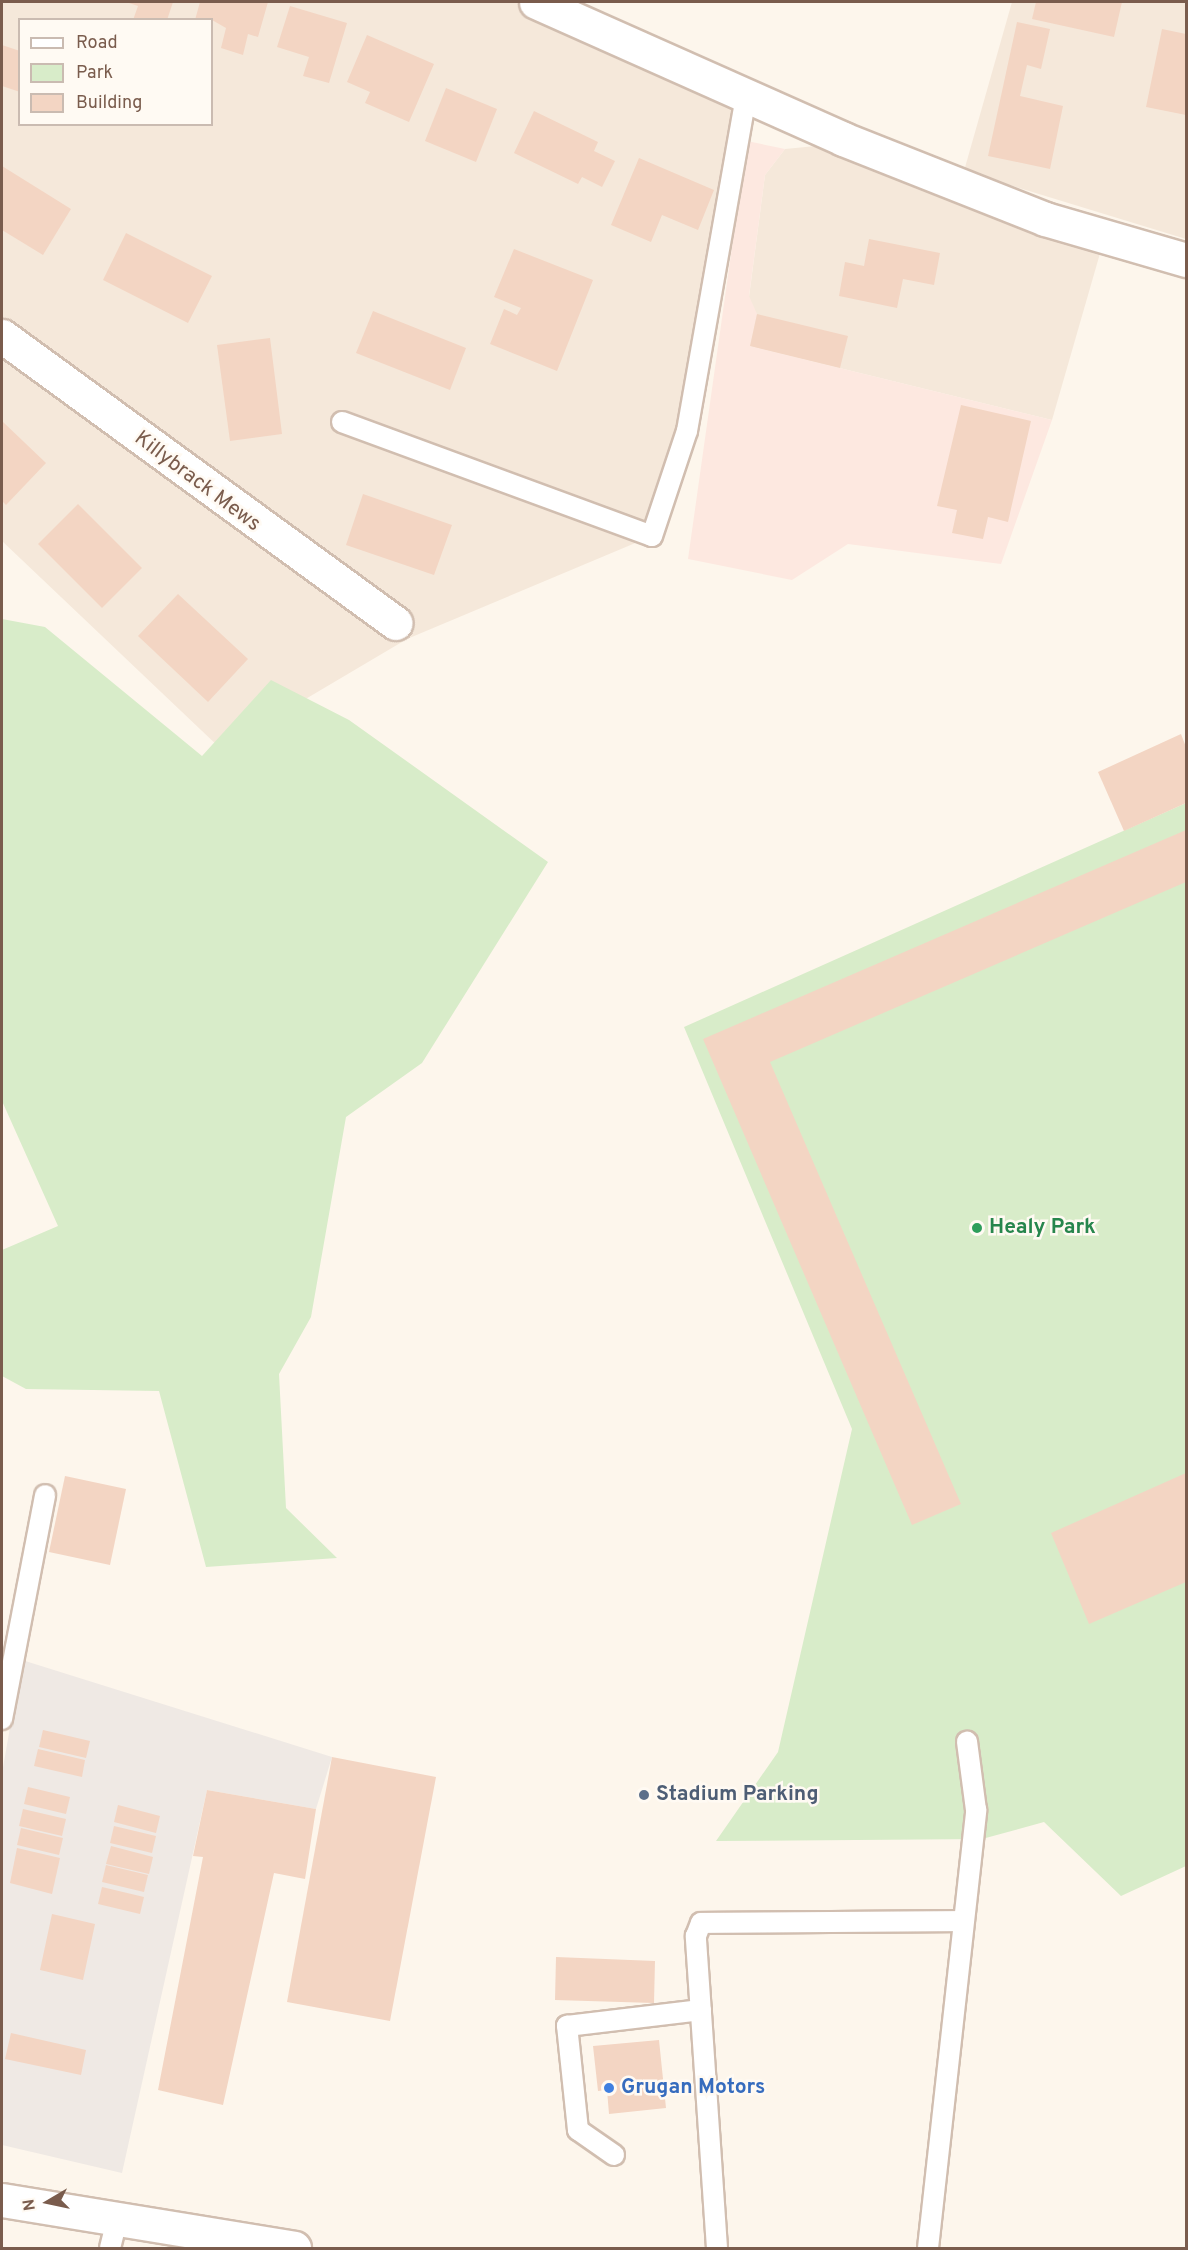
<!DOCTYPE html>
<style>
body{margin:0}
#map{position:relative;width:1188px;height:2250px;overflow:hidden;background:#fdf6ec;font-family:Overpass,sans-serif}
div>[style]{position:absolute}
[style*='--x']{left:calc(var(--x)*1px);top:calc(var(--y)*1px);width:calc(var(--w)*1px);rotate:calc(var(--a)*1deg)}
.residential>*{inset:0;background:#f5e8da}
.commercial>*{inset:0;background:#fde8e0}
.industrial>*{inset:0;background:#efe9e4}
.green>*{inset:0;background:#d8ecc9}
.building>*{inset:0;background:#f3d5c3}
.roads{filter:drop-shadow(2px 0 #d1beb0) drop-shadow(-2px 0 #d1beb0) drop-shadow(0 2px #d1beb0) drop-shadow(0 -2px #d1beb0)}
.service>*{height:20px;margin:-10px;padding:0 10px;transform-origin:10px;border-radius:10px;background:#fff}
.minor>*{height:33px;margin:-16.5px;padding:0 16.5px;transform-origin:16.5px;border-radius:16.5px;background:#fff}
.secondary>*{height:33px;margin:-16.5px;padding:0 16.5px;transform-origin:16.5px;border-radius:16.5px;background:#fff}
.dots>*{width:16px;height:16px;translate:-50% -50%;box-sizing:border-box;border:3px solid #fffaf3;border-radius:50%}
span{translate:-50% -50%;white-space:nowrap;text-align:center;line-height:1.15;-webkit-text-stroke:5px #fffaf3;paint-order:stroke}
.street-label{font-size:21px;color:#7a5c4d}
.leisure-label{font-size:21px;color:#27864d;font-weight:700}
.left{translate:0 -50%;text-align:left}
.service-label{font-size:21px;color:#4e5e75;font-weight:700}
.shop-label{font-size:21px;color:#366cbe;font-weight:700}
.frame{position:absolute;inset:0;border:3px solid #7a5c4d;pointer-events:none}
.legend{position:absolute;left:18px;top:18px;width:195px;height:108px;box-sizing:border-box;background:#fffaf3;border:2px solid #cabbb1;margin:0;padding:8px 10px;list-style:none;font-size:18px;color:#7a5c4d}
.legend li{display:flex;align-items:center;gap:12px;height:30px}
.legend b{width:30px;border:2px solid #cabbb1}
.north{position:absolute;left:18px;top:2172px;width:60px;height:60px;-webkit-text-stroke:4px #fffaf3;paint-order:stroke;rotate:261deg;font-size:16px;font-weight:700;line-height:24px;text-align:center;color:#7a5c4d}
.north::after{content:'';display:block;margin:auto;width:21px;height:27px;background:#7a5c4d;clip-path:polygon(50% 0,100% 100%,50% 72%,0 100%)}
</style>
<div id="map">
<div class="residential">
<div style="clip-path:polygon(evenodd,2px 2px,536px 2px,746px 95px,707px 326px,652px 536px,407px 639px,221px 749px,2px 541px,2px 2px,20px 20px,212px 20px,212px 124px,20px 124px,20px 20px)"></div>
<div style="clip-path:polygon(1012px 2px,1186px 2px,1186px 239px,964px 171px)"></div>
<div style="clip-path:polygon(816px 146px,1101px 250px,1052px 420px,750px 346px,749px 297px,765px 175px,785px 149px)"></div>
</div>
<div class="commercial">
<div style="clip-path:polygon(747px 141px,785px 149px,765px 175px,749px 296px,757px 314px,750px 346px,1052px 420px,1001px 564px,848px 544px,792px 580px,688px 559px)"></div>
</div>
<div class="industrial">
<div style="clip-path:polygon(22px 1660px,332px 1757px,316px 1809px,207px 1790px,122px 2173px,2px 2145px,2px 1773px)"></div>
</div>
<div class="green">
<div style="clip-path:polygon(2px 619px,45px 627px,202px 756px,271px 680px,349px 720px,548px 862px,422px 1063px,346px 1117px,311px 1317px,279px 1374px,286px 1508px,337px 1558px,206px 1567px,159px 1391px,26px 1389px,2px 1376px,2px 1250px,58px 1226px,2px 1101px)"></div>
<div style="clip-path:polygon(1186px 803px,1186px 1866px,1121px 1896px,1044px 1822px,982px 1839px,716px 1841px,778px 1752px,852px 1429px,684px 1027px)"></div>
</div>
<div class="building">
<div style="clip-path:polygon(126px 2px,173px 2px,167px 20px,133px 20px,138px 6px)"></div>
<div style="clip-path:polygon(200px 2px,268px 2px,258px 37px,248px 34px,243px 55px,221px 48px,226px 28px,212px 20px,195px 20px)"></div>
<div style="clip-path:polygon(1036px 2px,1122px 2px,1114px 37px,1032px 19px)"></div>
<div style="clip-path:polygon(290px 6px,347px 23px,329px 83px,303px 76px,309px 57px,277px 47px)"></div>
<div style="clip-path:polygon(1017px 22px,1050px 29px,1041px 69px,1027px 65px,1020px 96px,1063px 106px,1050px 169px,988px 156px)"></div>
<div style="clip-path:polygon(1162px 29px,1186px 34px,1186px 115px,1146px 107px)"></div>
<div style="clip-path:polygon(367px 35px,434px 64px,409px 122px,365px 103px,370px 92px,347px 82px)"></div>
<div style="clip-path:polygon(2px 45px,20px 51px,20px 92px,2px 86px)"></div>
<div style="clip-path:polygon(446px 88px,497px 109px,476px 162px,425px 141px)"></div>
<div style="clip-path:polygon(534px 111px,598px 142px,594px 151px,615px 161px,602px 187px,582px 177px,578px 184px,514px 153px)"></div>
<div style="clip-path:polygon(639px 158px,714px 190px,698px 230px,662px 215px,651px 242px,611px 225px)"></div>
<div style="clip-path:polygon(2px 166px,71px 209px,43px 255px,2px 230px)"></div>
<div style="clip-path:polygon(126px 233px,212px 276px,188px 323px,103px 280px)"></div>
<div style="clip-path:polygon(869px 239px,940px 253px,934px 285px,903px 279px,897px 308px,839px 296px,845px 262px,864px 266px)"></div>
<div style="clip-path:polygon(514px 249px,593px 280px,557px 371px,490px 344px,504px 309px,517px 315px,521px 308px,494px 297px)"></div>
<div style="clip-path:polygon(373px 311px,466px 348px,450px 390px,356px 353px)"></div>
<div style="clip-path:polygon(757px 314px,848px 336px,840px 368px,750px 346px)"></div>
<div style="clip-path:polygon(270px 338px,282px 434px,230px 441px,217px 345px)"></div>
<div style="clip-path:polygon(961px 405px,1031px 421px,1008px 522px,988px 517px,983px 539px,952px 533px,957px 510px,937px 506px)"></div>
<div style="clip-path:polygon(2px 421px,46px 463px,6px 505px,2px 501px)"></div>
<div style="clip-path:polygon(363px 494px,452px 525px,434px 575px,346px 545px)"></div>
<div style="clip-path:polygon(78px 504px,142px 568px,102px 608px,38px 544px)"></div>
<div style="clip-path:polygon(178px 594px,248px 659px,208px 702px,138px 636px)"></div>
<div style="clip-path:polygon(1181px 734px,1186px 747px,1186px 803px,1124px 831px,1098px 772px)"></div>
<div style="clip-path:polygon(1186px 830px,1186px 882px,770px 1062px,961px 1504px,912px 1525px,703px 1039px)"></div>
<div style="clip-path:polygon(1186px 1473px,1186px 1582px,1089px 1624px,1051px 1533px)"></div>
<div style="clip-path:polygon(65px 1476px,126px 1489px,110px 1565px,49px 1552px)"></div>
<div style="clip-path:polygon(43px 1730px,90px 1741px,86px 1758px,39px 1747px)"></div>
<div style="clip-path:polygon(38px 1749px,85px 1760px,82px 1777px,34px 1766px)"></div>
<div style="clip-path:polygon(332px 1757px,436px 1777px,390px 2021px,287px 2002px)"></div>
<div style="clip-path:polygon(28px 1787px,70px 1797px,66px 1814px,24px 1804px)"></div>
<div style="clip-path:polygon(207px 1790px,316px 1809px,305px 1879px,274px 1873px,223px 2105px,158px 2090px,203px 1857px,193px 1856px)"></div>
<div style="clip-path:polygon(118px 1805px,160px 1816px,156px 1833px,114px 1822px)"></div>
<div style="clip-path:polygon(23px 1809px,66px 1819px,62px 1836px,19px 1826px)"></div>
<div style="clip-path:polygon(114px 1826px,156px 1836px,152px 1853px,110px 1843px)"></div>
<div style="clip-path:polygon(21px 1828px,63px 1838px,59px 1855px,17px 1845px)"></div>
<div style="clip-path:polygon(111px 1846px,153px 1857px,149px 1874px,106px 1864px)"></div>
<div style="clip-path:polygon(17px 1848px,60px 1858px,52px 1894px,10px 1883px)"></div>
<div style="clip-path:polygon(106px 1865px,148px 1875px,144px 1892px,102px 1882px)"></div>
<div style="clip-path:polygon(102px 1887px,144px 1897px,140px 1914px,98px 1904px)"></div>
<div style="clip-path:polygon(52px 1914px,95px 1924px,83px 1980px,40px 1970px)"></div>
<div style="clip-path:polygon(556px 1957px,655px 1961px,654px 2003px,555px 2000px)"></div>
<div style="clip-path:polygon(11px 2033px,86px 2050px,81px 2075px,5px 2059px)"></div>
<div style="clip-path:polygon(659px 2040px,666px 2108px,609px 2114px,607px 2090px,598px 2091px,593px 2046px)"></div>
</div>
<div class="roads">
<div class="service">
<div style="--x:342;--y:422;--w:330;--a:20.2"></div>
<div style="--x:652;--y:536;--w:111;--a:-71.6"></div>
<div style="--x:687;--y:431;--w:341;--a:-80"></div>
<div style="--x:2;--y:1719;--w:228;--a:-79.1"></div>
<div style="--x:614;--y:2155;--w:44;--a:-145.2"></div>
<div style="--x:578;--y:2130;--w:105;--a:-96"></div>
<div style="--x:567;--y:2026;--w:135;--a:-6.8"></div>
<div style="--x:110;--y:2248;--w:33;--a:-76"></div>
<div style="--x:717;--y:2248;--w:313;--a:-93.9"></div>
<div style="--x:696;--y:1936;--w:14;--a:-69"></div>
<div style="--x:701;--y:1923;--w:259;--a:-0.4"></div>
<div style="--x:928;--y:2248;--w:441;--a:-83.7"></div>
<div style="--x:976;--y:1810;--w:69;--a:-97.5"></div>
</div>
<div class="minor">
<div style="--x:536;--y:2;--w:336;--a:24"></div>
<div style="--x:843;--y:139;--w:217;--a:21.6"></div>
<div style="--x:1045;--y:219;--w:147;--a:16.2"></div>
<div style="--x:2;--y:336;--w:487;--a:36.1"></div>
</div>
<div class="secondary">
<div style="--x:2;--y:2200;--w:296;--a:9.3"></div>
</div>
</div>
<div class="dots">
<div style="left:977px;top:1228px;background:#2e9e5b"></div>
<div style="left:644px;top:1795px;background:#5c6f8a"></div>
<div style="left:609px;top:2088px;background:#3f7fe0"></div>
</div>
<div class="street-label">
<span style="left:197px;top:482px;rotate:37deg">Killybrack Mews</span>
</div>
<div class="leisure-label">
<span class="left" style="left:989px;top:1228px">Healy Park</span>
</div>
<div class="service-label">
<span class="left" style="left:656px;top:1795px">Stadium Parking</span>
</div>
<div class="shop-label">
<span class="left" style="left:621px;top:2088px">Grugan Motors</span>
</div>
<div class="frame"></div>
<ul class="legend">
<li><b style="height:8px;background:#fff"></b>Road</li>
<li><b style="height:16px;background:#d8ecc9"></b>Park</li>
<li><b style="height:16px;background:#f3d5c3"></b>Building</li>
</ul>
<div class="north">N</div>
</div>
